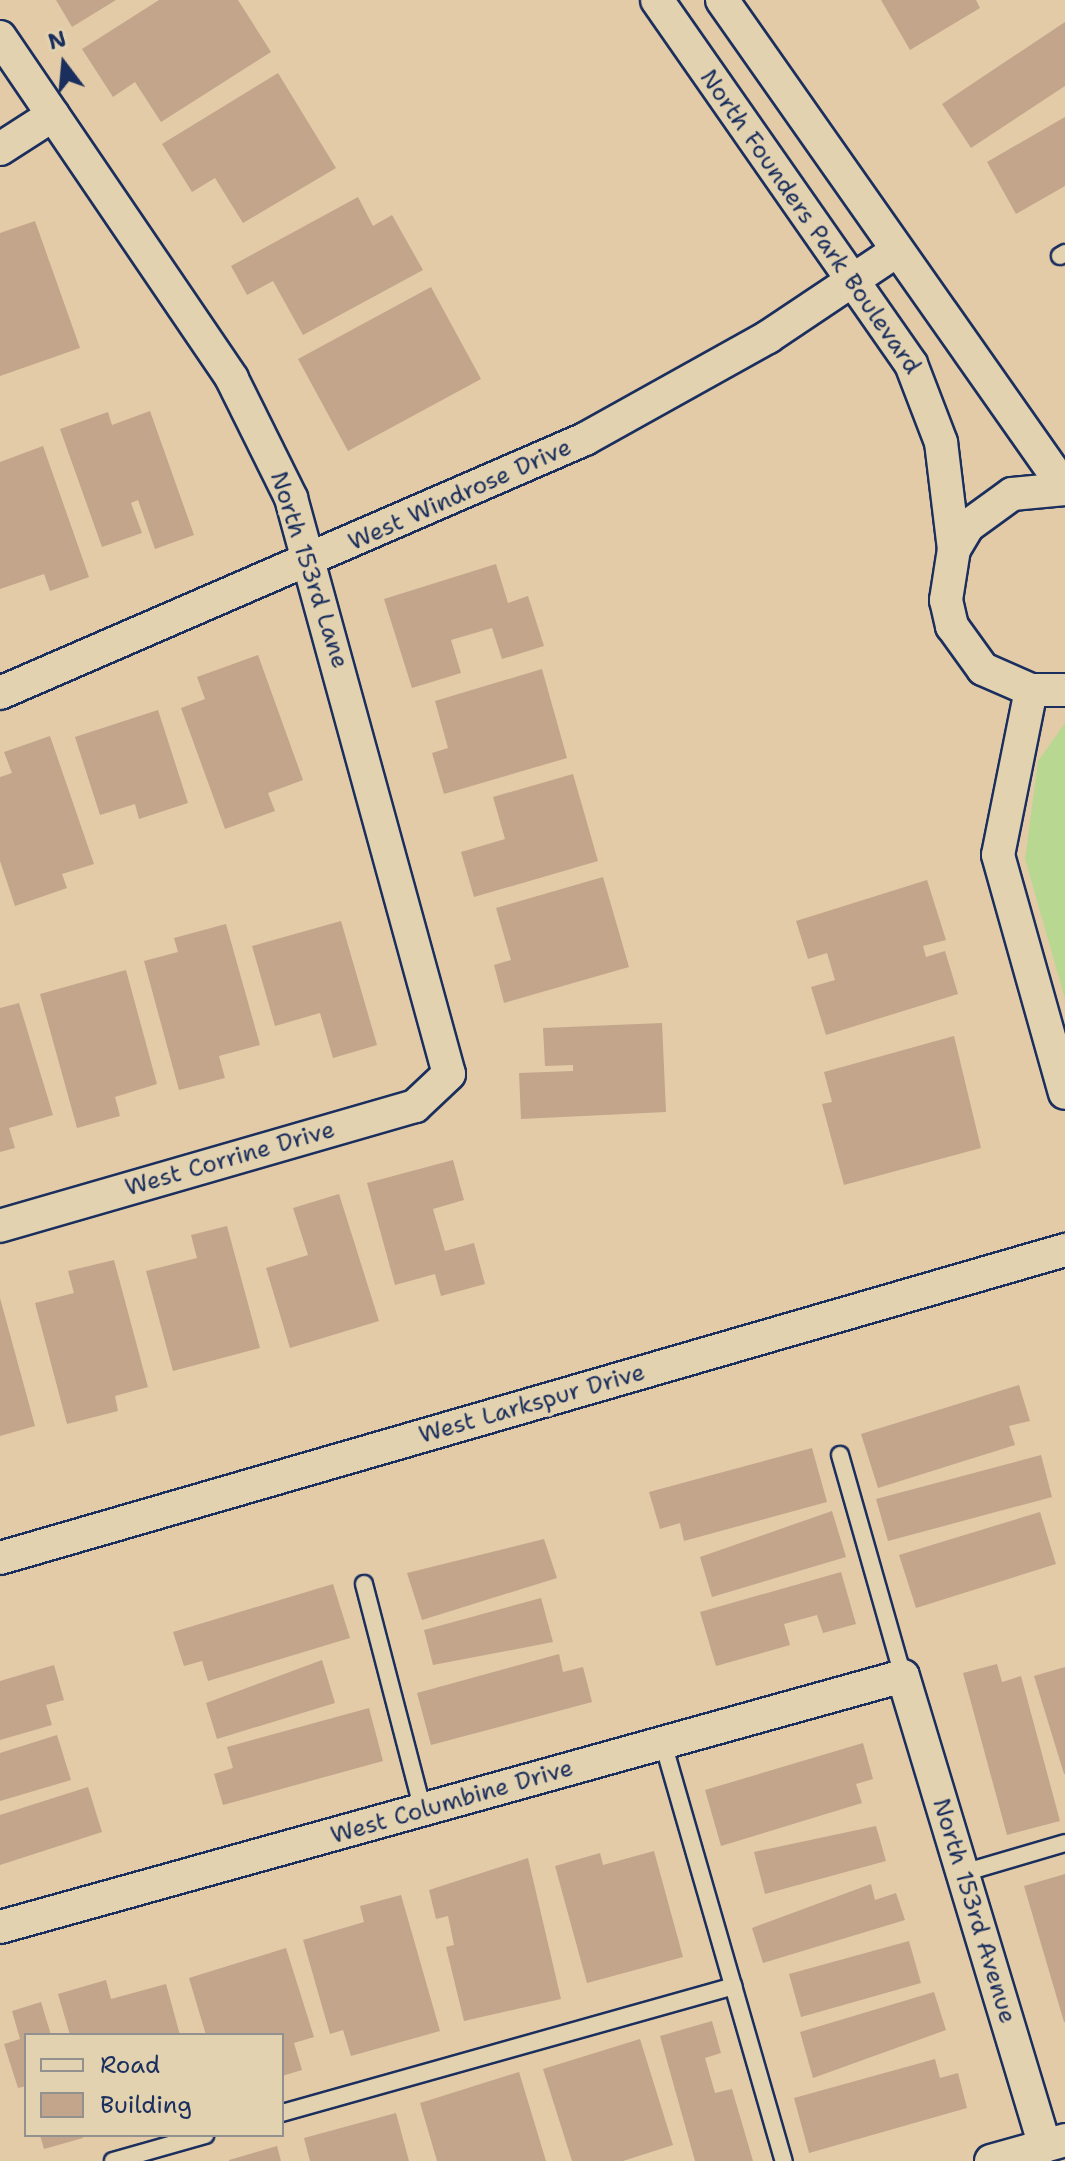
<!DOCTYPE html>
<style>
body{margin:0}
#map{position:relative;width:1065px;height:2161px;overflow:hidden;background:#e3cba7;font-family:"Shantell Sans",sans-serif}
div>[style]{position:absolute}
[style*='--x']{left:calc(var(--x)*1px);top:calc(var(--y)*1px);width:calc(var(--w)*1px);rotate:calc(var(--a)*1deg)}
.green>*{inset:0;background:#b8d891}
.building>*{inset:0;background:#c2a58b}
.roads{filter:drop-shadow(2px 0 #1b2f5e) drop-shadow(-2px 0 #1b2f5e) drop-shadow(0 2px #1b2f5e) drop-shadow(0 -2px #1b2f5e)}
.lane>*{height:16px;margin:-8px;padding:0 8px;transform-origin:8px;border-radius:8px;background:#e3d2af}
.street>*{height:32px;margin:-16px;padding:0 16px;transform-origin:16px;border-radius:16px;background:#e3d2af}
span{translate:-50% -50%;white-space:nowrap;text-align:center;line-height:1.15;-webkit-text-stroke:8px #e3d2af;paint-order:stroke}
.street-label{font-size:24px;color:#1b2f5e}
.legend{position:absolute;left:24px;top:2033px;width:260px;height:104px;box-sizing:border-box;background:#e3d2af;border:2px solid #93918f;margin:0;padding:10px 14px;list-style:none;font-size:24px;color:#1b2f5e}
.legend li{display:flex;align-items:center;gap:16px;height:40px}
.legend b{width:40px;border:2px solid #93918f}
.north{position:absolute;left:24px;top:24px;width:80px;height:80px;-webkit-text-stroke:6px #e3d2af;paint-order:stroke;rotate:344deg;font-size:22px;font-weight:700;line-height:32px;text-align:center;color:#1b2f5e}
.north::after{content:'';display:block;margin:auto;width:28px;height:36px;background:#1b2f5e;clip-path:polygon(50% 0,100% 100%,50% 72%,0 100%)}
</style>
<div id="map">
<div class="green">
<div style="clip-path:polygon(1065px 723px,1065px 999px,1025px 859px,1038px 761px)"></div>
</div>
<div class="building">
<div style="clip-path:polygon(56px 0,116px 0,72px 27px)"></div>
<div style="clip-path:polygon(159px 0,238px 0,271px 52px,161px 122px,135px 82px,113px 97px,82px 49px)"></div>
<div style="clip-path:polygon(881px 0,976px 0,980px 8px,910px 50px)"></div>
<div style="clip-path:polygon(1065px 22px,1065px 86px,971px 148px,942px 104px)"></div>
<div style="clip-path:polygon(278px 73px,336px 168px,243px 223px,215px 178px,192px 192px,162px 144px)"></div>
<div style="clip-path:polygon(1065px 117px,1065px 186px,1016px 214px,987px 162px)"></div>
<div style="clip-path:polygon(358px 197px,373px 226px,392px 215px,423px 270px,303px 335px,273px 281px,247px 295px,231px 266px)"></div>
<div style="clip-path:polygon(35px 221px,80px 348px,0 376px,0 233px)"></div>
<div style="clip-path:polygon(431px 287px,481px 379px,348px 451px,298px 359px)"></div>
<div style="clip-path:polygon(150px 411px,194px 535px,155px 549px,138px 500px,131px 503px,142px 533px,102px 547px,60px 429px,108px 412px,112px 425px)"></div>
<div style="clip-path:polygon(43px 446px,89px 577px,50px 591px,44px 574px,0 589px,0 462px)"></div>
<div style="clip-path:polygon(496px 564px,508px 603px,528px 596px,544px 646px,502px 659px,492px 628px,451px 640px,461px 673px,412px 688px,384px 599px)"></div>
<div style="clip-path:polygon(258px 655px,303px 780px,268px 793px,275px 811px,225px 829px,181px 708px,205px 699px,197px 677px)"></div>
<div style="clip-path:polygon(542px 669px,567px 758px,444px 794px,432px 753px,448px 748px,435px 701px)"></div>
<div style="clip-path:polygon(158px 710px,188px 803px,139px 819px,135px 804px,100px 815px,75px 737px)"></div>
<div style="clip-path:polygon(50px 736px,94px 864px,62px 874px,67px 888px,15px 906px,0 861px,0 777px,12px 773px,4px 752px)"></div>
<div style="clip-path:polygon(573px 774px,598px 861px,474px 897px,461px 852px,505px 839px,493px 797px)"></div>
<div style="clip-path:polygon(603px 877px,629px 967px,504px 1003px,494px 965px,511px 960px,496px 908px)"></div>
<div style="clip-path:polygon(927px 880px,946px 940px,923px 946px,926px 957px,945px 951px,958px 994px,826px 1035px,811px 987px,835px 980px,827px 953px,808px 959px,796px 921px)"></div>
<div style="clip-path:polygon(341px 921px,377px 1045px,333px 1058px,320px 1013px,275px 1026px,252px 946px)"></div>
<div style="clip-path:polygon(226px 924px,260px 1045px,219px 1056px,225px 1078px,179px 1090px,144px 961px,178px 952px,174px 938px)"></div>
<div style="clip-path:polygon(126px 970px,157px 1084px,115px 1097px,120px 1116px,77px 1128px,40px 994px)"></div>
<div style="clip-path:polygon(19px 1003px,53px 1115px,9px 1128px,15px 1148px,0 1152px,0 1008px)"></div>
<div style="clip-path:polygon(662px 1023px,666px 1112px,521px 1119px,519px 1073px,573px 1071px,573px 1065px,545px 1066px,543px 1028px)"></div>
<div style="clip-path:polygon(954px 1036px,981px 1148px,844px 1185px,822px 1104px,832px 1102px,824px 1072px)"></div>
<div style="clip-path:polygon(453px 1160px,464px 1200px,433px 1209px,445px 1251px,474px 1243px,485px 1284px,441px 1296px,435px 1274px,395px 1285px,367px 1183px)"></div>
<div style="clip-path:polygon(339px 1194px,379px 1321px,290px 1348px,266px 1268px,308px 1255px,293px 1208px)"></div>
<div style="clip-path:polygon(227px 1226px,260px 1348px,173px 1371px,146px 1271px,197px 1258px,191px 1235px)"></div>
<div style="clip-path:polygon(114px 1260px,148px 1387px,115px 1396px,118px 1411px,67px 1424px,35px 1303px,74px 1293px,68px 1271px)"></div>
<div style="clip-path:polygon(0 1298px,35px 1426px,0 1436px)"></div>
<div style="clip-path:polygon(1019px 1385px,1030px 1421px,1009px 1426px,1015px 1445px,878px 1488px,861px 1434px)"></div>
<div style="clip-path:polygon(812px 1448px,827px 1502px,684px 1541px,680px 1523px,660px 1529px,649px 1492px)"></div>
<div style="clip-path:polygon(1041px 1455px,1052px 1497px,888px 1541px,876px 1499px)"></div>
<div style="clip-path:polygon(832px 1511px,846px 1557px,712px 1597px,700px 1557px)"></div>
<div style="clip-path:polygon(1040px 1512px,1056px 1564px,916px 1608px,899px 1555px)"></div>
<div style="clip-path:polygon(544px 1539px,557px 1578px,422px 1620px,407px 1573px)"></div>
<div style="clip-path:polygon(841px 1572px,856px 1624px,823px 1633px,817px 1615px,784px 1624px,790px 1645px,716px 1666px,700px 1612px)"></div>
<div style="clip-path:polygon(333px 1584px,350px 1638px,208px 1681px,202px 1661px,184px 1666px,173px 1632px)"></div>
<div style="clip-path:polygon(541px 1598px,553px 1642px,433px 1665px,424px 1630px)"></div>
<div style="clip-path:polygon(559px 1654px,563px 1672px,583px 1667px,592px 1702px,431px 1745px,417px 1693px)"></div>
<div style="clip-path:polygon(322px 1660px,335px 1703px,217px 1739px,206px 1703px)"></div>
<div style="clip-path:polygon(997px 1664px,1002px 1682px,1021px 1676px,1060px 1821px,1007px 1835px,963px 1673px)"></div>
<div style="clip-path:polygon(54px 1665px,64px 1700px,46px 1705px,52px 1725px,0 1740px,0 1681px)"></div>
<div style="clip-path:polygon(1065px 1667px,1065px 1774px,1064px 1774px,1034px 1676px)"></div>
<div style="clip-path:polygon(369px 1708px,383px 1761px,223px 1805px,214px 1774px,233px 1768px,227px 1747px)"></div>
<div style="clip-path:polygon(57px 1735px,71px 1780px,0 1801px,0 1753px)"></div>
<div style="clip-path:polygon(863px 1743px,873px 1779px,856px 1784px,862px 1803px,721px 1846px,705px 1790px)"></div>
<div style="clip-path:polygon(88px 1787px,102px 1832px,0 1865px,0 1815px)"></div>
<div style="clip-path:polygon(876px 1826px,886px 1861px,765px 1894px,754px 1852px)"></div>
<div style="clip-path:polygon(654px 1851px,683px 1957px,587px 1983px,555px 1866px,600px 1853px,603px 1865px)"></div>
<div style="clip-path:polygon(528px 1858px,561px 1999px,464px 2021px,446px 1947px,454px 1945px,448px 1916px,436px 1919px,429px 1890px)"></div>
<div style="clip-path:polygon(1065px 1874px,1065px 2022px,1064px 2022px,1024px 1886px)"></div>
<div style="clip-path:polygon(871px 1884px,875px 1900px,896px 1893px,905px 1920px,763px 1963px,752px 1928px)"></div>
<div style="clip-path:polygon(401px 1895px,440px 2031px,351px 2056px,343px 2030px,330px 2034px,303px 1940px,364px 1922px,360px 1906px)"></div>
<div style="clip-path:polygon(909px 1941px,921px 1983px,801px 2017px,789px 1974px)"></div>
<div style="clip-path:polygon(286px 1948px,314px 2037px,294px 2043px,302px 2070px,282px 2076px,282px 2035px,206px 2035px,189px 1978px)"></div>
<div style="clip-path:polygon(106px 1980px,111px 1999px,166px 1984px,180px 2035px,70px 2035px,58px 1994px)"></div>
<div style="clip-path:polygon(934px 1992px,946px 2030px,813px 2078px,800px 2032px)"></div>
<div style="clip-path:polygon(41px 2002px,51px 2035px,26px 2035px,26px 2086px,18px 2088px,4px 2044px,20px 2039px,12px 2011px)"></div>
<div style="clip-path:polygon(712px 2021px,721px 2053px,705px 2058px,715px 2093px,732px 2089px,753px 2161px,695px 2161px,660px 2036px)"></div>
<div style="clip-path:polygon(640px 2039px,673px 2145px,623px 2161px,572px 2161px,543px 2069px)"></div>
<div style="clip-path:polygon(935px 2059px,940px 2078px,958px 2073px,967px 2108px,809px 2153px,794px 2098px)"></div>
<div style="clip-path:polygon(519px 2072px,546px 2161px,437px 2161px,420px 2103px)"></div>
<div style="clip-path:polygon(396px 2113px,409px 2161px,310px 2161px,304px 2138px)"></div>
<div style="clip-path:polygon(40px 2135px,82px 2135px,83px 2138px,44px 2149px)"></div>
<div style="clip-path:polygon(277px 2146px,281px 2161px,229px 2161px,229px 2160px)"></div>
</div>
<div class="roads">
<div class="lane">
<div style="--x:1060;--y:256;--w:6;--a:-31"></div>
<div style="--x:840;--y:1455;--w:230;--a:74.1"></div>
<div style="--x:364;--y:1584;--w:234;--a:75.4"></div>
<div style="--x:663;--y:1743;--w:435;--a:73.9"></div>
<div style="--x:963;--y:1873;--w:106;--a:-16.4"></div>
<div style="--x:282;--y:2113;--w:469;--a:-15.7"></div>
<div style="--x:113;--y:2161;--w:96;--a:-15.8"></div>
</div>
<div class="street">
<div style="--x:657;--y:0;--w:444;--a:55.1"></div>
<div style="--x:911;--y:364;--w:84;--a:69"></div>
<div style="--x:941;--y:442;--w:108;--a:83.1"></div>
<div style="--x:722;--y:0;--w:596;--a:54.9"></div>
<div style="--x:0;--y:37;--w:413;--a:55.8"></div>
<div style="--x:232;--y:379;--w:133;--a:63.6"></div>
<div style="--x:291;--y:498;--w:597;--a:74.66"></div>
<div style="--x:449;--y:1074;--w:47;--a:136.7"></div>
<div style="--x:415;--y:1106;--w:432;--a:163.9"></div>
<div style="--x:0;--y:149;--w:63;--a:-32.7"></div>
<div style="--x:1065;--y:489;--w:53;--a:174.6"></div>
<div style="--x:1012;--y:494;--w:54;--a:144"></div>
<div style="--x:968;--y:526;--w:27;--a:121"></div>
<div style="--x:954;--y:549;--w:52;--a:98.9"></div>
<div style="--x:946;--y:600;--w:27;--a:77"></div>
<div style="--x:952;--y:626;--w:53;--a:54.2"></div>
<div style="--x:983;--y:669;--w:52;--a:23.6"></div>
<div style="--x:1031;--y:690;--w:34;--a:0"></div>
<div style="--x:1031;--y:690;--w:168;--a:101.3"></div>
<div style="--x:998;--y:855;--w:247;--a:74.3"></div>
<div style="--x:0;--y:693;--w:638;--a:-23.47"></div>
<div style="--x:585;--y:439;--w:210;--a:-29.1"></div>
<div style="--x:768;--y:337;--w:153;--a:-33.8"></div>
<div style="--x:0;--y:1558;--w:1109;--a:-16.13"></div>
<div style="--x:0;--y:1927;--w:937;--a:-15.53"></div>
<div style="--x:903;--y:1676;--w:491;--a:73.2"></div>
<div style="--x:991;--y:2161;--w:77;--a:-15.8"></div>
</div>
</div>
<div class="street-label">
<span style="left:810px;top:222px;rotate:55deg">North Founders Park Boulevard</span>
<span style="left:460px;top:495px;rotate:-24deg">West Windrose Drive</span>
<span style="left:309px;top:570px;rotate:72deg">North 153rd Lane</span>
<span style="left:230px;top:1159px;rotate:-16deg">West Corrine Drive</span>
<span style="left:532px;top:1404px;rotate:-16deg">West Larkspur Drive</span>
<span style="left:452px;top:1802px;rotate:-16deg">West Columbine Drive</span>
<span style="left:974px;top:1911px;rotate:73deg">North 153rd Avenue</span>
</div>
<ul class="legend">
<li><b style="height:10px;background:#e3d2af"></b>Road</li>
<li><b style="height:22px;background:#c2a58b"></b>Building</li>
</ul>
<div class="north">N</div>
</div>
